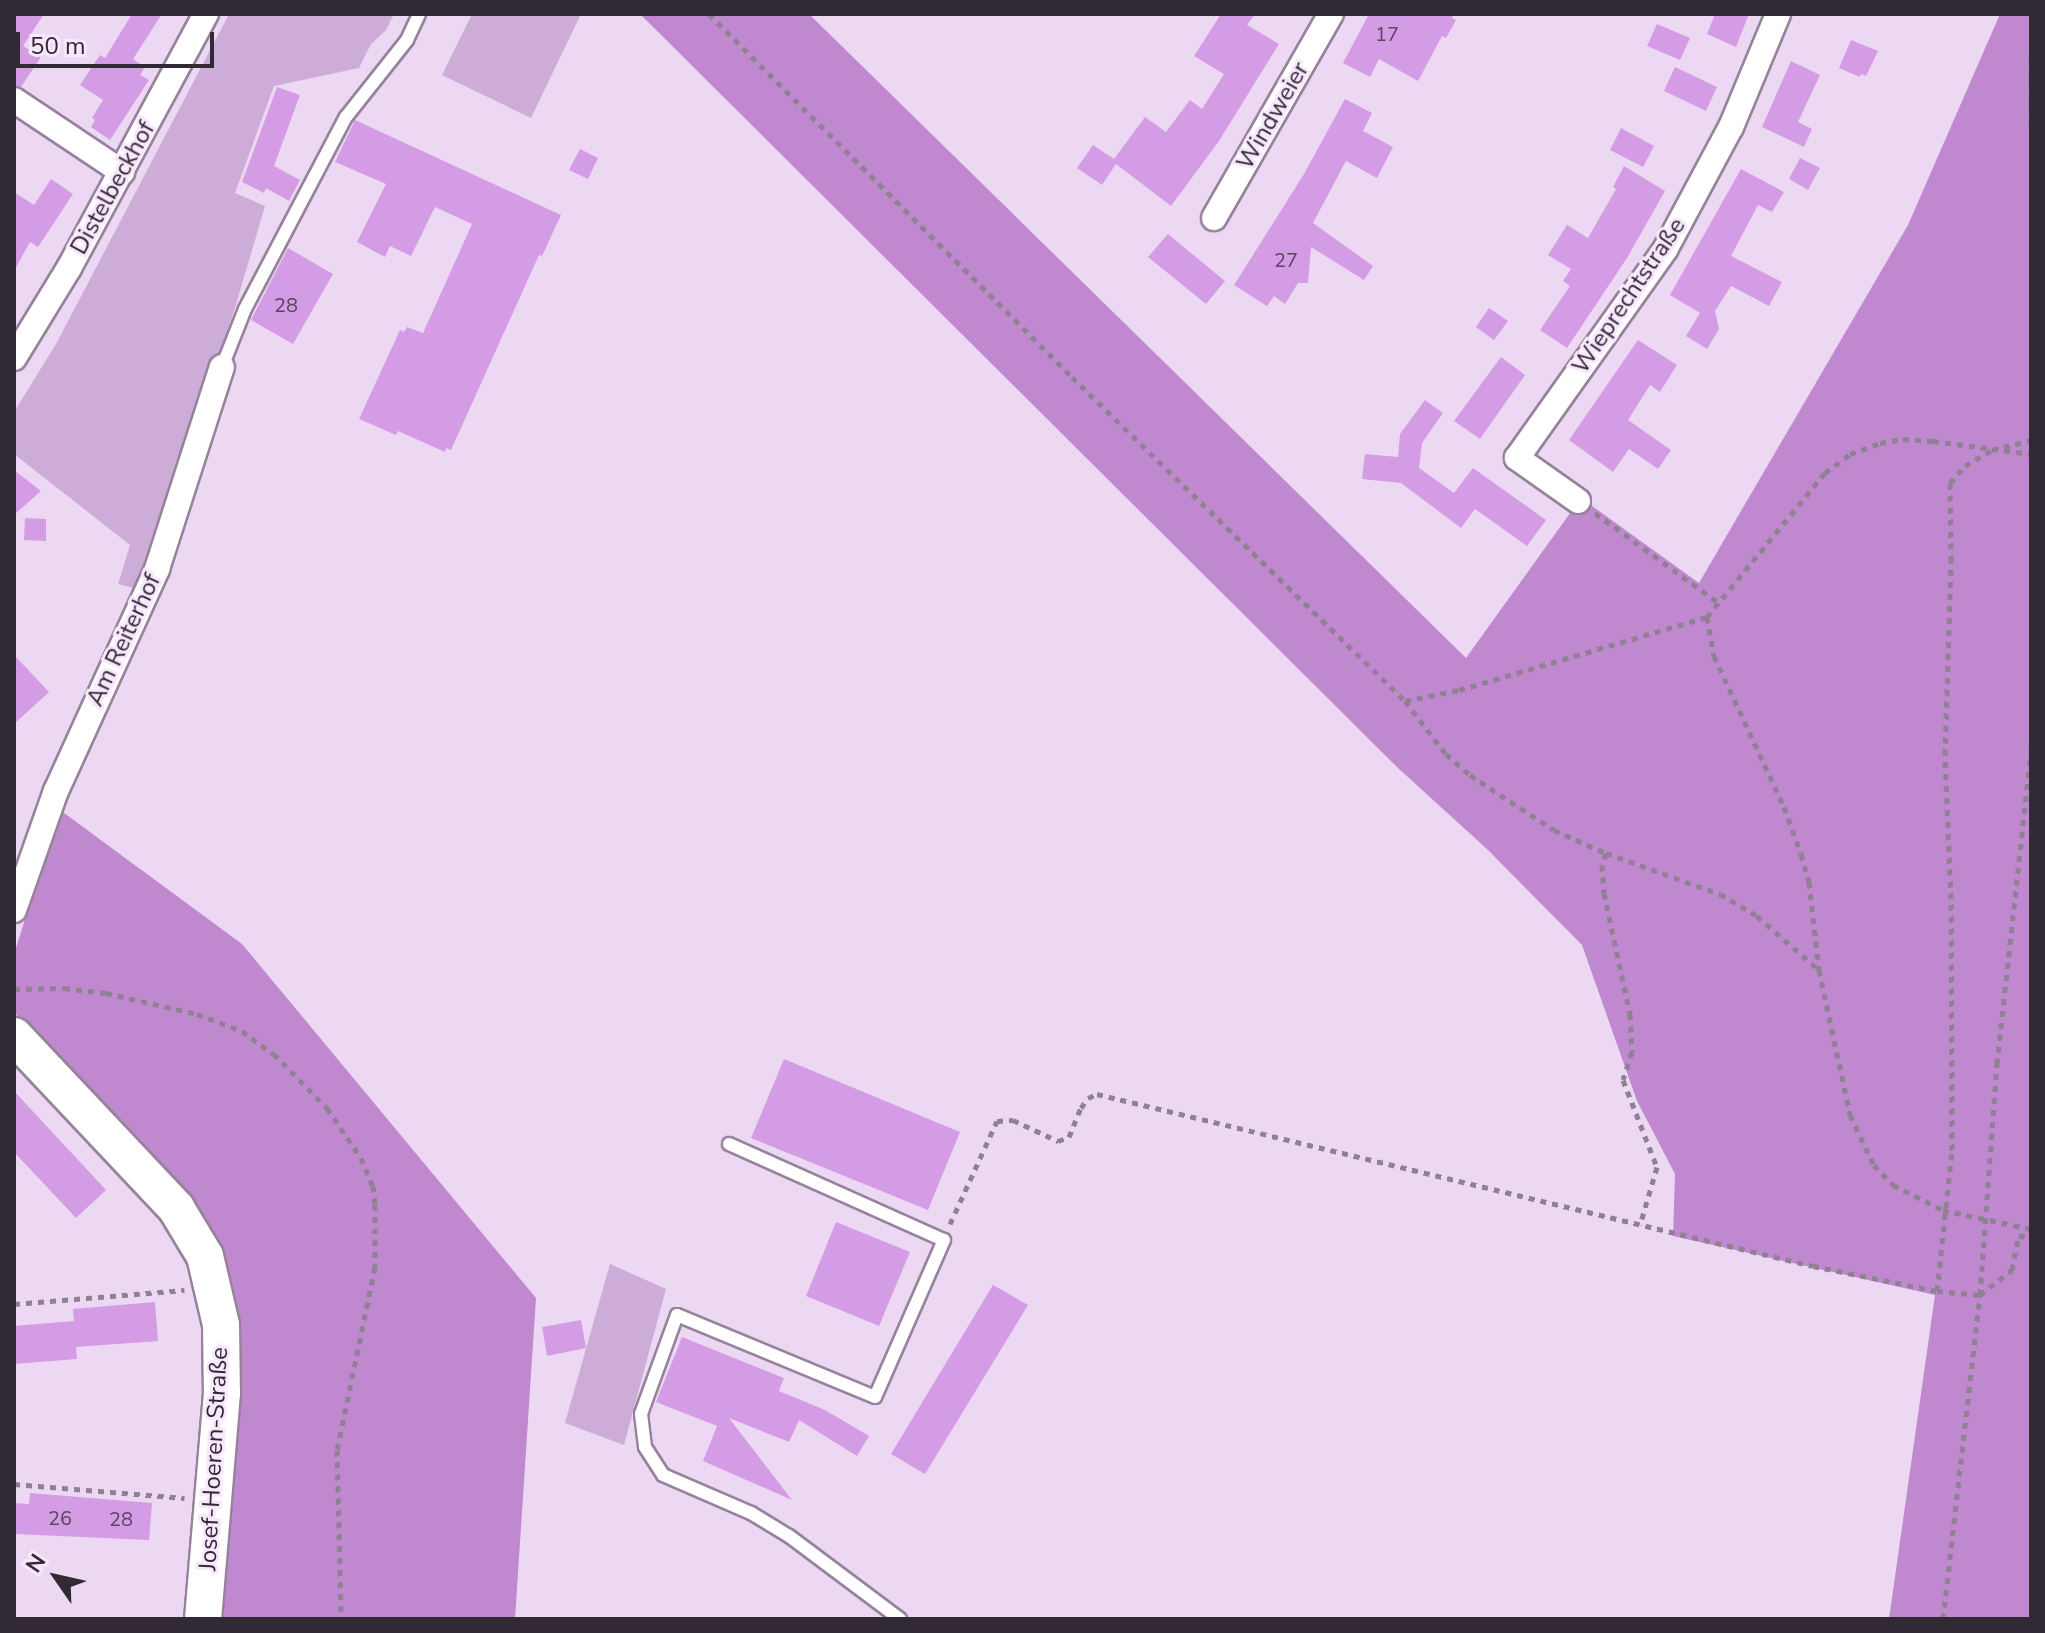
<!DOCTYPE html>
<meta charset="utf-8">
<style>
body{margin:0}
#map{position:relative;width:2045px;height:1633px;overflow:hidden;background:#edd8f3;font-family:"Nunito Sans",sans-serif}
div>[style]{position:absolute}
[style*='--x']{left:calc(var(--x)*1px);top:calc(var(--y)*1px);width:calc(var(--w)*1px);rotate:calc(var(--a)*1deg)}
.green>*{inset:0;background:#ceacd8}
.forest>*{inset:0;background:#bf88cf}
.building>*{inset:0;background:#d49ce4}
.path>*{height:5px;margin-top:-2.5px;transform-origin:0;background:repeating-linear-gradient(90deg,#8f8093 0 6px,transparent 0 12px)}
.roads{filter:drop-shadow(2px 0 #96839b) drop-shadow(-2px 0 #96839b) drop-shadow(0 2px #96839b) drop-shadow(0 -2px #96839b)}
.lane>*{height:12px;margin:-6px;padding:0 6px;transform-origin:6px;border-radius:6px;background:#fff}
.street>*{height:24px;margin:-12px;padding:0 12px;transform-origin:12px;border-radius:12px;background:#fff}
.secondary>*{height:36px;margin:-18px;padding:0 18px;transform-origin:18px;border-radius:18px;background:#fff}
span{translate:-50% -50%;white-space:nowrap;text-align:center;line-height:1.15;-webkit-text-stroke:6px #f8e7fd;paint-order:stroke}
.number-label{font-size:20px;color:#5a465f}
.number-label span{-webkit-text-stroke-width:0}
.street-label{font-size:24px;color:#312933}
.frame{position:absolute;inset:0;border:16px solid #312933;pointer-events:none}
.north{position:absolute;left:16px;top:1537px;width:80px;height:80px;-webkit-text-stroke:6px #f8e7fd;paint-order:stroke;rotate:304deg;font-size:22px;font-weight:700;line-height:32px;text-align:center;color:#312933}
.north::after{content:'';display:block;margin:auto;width:28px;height:36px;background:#312933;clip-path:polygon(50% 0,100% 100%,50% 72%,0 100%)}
.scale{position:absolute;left:16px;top:32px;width:198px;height:36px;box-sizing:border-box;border:4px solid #312933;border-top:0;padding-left:10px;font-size:24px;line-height:28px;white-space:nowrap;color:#312933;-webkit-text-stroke:6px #f8e7fd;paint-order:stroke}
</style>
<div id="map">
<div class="green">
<div style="clip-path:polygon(229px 14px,394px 14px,386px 30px,371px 44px,359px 68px,274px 86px,235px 193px,265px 206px,235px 308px,138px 589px,118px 584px,130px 545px,14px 454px,14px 412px,56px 344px)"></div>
<div style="clip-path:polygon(472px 14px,581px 14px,531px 118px,442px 75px)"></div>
<div style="clip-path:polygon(610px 1264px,666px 1289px,624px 1445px,565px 1423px)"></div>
</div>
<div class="forest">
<div style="clip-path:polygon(640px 14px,809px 14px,1466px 658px,1581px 498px,1699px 583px,1908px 225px,2000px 14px,2031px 14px,2031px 1619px,1889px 1619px,1935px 1295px,1673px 1236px,1675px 1174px,1637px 1101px,1582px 945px,1488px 850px,1398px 768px)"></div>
<div style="clip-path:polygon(60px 810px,242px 944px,536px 1298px,515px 1619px,218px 1619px,240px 1320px,232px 1283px,220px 1246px,187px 1197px,14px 1012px,14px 954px)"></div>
</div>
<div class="building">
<div style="clip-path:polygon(14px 14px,44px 14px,23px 46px,41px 57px,21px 87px,14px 85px)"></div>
<div style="clip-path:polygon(132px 14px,162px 14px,133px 59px,145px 67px,140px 75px,149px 80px,110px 140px,91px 127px,95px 120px,92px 118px,103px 100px,80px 85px,100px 55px,105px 58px)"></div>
<div style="clip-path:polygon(1221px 14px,1255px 14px,1247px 25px,1279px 44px,1219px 141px,1171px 206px,1116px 164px,1102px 185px,1077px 168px,1093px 145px,1114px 159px,1145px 117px,1166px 132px,1190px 100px,1202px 109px,1224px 74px,1194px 56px)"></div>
<div style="clip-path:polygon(1369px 14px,1454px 14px,1452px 18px,1456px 20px,1446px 38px,1442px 36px,1418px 81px,1379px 59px,1370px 77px,1343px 63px)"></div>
<div style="clip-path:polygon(1715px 14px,1749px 14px,1736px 47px,1707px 34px)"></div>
<div style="clip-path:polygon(1657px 24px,1690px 38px,1680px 60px,1647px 46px)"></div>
<div style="clip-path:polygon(1851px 40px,1878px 51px,1866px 76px,1861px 74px,1860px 77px,1839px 68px)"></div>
<div style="clip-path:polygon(1791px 61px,1820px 75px,1798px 122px,1812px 129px,1804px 147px,1762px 127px)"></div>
<div style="clip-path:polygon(1675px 67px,1717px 87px,1706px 111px,1664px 91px)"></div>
<div style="clip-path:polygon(277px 87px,300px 95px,274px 166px,300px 180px,289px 201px,266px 188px,264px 193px,242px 182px)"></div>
<div style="clip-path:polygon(1345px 99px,1372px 113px,1363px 131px,1393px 147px,1377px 178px,1346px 161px,1313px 223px,1373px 266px,1364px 280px,1311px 247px,1308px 283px,1298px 283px,1285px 304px,1274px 296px,1267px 306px,1234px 285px,1304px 174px)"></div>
<div style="clip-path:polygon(355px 120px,561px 215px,542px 256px,539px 255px,451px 450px,446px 448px,445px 452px,398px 431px,396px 435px,359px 419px,400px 330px,404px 332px,407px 327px,423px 333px,472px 224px,435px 207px,411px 256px,390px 246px,385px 257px,357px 242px,386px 184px,335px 162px)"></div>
<div style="clip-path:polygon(1621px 128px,1654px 146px,1643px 167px,1610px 150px)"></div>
<div style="clip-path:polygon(580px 149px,598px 158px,588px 179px,569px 170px)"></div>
<div style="clip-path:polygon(1800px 158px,1820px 168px,1808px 190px,1789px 179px)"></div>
<div style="clip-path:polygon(1624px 166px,1665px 191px,1627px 258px,1567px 348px,1540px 330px,1570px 286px,1563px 281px,1571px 269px,1548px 255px,1567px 225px,1588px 238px,1616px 189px,1613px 187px)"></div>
<div style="clip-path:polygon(1741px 169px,1784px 192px,1772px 212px,1758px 205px,1731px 256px,1782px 282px,1769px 306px,1731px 286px,1715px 311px,1719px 329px,1707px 349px,1686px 336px,1700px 313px,1670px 295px)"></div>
<div style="clip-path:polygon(51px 179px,73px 194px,38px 247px,30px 242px,14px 271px,14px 192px,34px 205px)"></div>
<div style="clip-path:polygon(1168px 234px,1225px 281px,1206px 304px,1148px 257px)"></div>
<div style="clip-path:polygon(288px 248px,333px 274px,293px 344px,251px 320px)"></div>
<div style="clip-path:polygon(1489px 308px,1508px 321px,1494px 340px,1476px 327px)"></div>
<div style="clip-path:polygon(1638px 340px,1677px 365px,1660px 392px,1650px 385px,1628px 420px,1671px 450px,1658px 469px,1629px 449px,1613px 472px,1569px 440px)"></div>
<div style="clip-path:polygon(1501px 357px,1525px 375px,1480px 439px,1454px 421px)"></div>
<div style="clip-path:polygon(1425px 400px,1443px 413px,1422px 443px,1419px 468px,1454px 493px,1473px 468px,1546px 520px,1527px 546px,1475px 509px,1461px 528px,1401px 483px,1362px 479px,1365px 454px,1398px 457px,1400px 434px)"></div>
<div style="clip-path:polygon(14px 470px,41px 491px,14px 515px)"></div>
<div style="clip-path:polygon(25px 518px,46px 519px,46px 541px,24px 540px)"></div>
<div style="clip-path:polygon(14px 655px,49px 692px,14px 724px)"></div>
<div style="clip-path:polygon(784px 1059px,960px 1132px,928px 1210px,751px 1138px)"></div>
<div style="clip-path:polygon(14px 1091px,106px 1190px,76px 1218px,14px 1152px)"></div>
<div style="clip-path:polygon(836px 1222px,910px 1252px,879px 1326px,806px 1296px)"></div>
<div style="clip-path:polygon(993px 1285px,1028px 1305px,925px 1474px,891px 1454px)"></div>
<div style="clip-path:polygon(155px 1302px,158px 1341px,76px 1347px,77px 1359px,14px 1364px,14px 1326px,74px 1321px,73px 1309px)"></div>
<div style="clip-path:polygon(581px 1320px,586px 1348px,547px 1356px,542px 1327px)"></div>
<div style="clip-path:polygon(682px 1337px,784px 1378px,779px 1391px,825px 1410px,869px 1436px,857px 1456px,799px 1420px,789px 1442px,729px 1418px,792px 1500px,703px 1461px,717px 1426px,656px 1402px)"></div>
<div style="clip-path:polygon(30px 1493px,152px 1503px,149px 1540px,14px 1534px,14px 1503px,29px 1504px)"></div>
</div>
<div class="path">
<div style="--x:709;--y:14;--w:513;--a:45"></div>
<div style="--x:1072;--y:377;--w:465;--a:44.2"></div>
<div style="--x:1405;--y:701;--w:67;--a:52.3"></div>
<div style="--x:1446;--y:754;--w:32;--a:41"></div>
<div style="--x:1470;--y:775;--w:100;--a:33.2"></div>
<div style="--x:1554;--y:830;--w:57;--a:23.9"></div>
<div style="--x:1606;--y:853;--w:121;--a:19.8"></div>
<div style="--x:1720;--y:894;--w:43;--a:30.7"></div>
<div style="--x:1757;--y:916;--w:82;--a:41.1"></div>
<div style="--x:1819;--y:970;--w:148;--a:77.9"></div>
<div style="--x:1850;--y:1115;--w:55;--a:64.4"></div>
<div style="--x:1874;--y:1165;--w:28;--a:46"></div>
<div style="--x:1893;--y:1185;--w:56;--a:26.6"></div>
<div style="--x:1943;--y:1210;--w:90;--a:12.2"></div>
<div style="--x:2031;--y:59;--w:65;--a:90"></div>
<div style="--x:1595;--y:513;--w:153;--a:36"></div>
<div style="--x:1707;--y:617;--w:40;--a:80"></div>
<div style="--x:1714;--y:656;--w:166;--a:65.1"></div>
<div style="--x:1784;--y:807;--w:50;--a:70.1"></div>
<div style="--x:1801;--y:854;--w:29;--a:74"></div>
<div style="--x:1809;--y:882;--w:89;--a:83.5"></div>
<div style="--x:1405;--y:701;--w:55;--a:-11.5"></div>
<div style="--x:1459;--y:690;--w:259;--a:-16.4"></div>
<div style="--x:1707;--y:617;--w:186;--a:-50.7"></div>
<div style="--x:1825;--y:473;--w:31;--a:-37"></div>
<div style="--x:1850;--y:454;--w:32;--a:-20"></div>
<div style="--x:1880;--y:443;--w:23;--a:-10"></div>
<div style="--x:1903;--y:439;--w:30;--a:4"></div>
<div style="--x:1933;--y:441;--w:99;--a:7.6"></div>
<div style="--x:1606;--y:853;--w:13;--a:108"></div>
<div style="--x:1602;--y:865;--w:28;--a:86"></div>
<div style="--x:1604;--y:893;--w:124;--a:77.9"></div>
<div style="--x:1630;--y:1014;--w:38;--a:87"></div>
<div style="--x:1632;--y:1052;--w:29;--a:108"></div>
<div style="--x:1623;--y:1080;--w:93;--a:68.7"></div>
<div style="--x:1657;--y:1167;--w:60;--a:106.3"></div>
<div style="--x:14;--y:989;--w:50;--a:-1.1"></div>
<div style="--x:64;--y:988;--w:42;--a:6.8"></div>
<div style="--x:106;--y:993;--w:93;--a:13"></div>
<div style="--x:197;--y:1014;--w:48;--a:20.7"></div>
<div style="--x:242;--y:1031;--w:39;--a:36"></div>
<div style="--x:274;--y:1054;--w:76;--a:45.5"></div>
<div style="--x:327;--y:1108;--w:60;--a:55.8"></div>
<div style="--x:361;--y:1158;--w:30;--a:67"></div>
<div style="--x:373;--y:1186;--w:18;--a:84"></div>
<div style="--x:375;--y:1204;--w:63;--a:90"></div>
<div style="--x:375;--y:1267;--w:187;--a:101.7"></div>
<div style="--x:337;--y:1450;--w:169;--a:88.6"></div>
<div style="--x:950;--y:1224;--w:113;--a:-65.5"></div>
<div style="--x:997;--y:1121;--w:16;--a:-4"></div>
<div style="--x:1013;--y:1120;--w:50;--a:25"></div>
<div style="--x:1058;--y:1141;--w:12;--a:-20"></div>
<div style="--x:1069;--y:1137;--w:31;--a:-68"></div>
<div style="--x:1081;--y:1108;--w:12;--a:-55"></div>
<div style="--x:1088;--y:1098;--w:10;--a:-24"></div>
<div style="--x:1097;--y:1094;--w:736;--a:13.51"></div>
<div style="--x:1813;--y:1266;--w:126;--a:11.4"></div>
<div style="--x:1937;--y:1291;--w:43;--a:5.3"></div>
<div style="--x:1980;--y:1295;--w:41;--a:-38"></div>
<div style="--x:2012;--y:1270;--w:36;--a:-79"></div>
<div style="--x:2019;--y:1235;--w:13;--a:18"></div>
<div style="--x:1937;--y:1291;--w:142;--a:-83.9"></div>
<div style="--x:1952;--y:1150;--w:251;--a:-90.2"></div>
<div style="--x:1951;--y:899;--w:144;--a:-92.4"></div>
<div style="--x:1945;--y:755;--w:194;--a:-88.2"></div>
<div style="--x:1951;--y:561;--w:78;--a:-90.7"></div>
<div style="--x:1950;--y:483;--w:23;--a:-49"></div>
<div style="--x:1965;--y:466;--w:31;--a:-31"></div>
<div style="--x:1992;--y:450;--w:40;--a:-14.4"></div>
<div style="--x:14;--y:1304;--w:171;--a:-4.7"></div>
<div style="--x:14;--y:1484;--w:171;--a:4.7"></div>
<div style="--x:1943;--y:1619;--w:326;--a:-83.5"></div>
<div style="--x:1980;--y:1295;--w:232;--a:-85.8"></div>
<div style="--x:1997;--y:1064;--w:317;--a:-83.8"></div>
</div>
<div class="roads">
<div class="lane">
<div style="--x:222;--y:367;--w:62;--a:-68.4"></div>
<div style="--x:245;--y:309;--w:217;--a:-62.3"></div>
<div style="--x:346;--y:117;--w:98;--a:-51.6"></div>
<div style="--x:407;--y:40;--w:29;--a:-65"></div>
<div style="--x:729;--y:1144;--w:235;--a:24.1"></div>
<div style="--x:944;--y:1240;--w:171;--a:113.7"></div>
<div style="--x:875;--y:1397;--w:214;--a:-157.5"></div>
<div style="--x:677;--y:1315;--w:105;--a:110"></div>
<div style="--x:641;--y:1414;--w:33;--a:83"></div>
<div style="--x:645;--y:1447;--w:33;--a:57"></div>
<div style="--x:663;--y:1475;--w:96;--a:23.4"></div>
<div style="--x:751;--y:1513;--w:44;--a:31.2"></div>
<div style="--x:789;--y:1536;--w:139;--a:36.8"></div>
</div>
<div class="street">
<div style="--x:14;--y:100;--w:130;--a:33.7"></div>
<div style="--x:1214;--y:218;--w:235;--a:-60.2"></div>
<div style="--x:14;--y:358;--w:105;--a:-58.6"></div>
<div style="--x:69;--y:268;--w:289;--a:-61.7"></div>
<div style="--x:1578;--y:501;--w:75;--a:-144.8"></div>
<div style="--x:1517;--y:458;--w:257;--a:-54.6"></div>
<div style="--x:1666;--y:248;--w:137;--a:-61.8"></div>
<div style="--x:1731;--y:127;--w:122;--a:-67.4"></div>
<div style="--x:14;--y:910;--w:126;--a:-70.6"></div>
<div style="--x:56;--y:791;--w:244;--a:-65.5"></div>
<div style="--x:157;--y:569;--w:212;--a:-72.2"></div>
</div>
<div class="secondary">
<div style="--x:14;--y:1036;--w:236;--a:46.7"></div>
<div style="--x:176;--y:1208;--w:56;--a:58.9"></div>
<div style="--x:205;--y:1256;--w:71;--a:76.9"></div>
<div style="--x:221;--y:1325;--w:68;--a:89.2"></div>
<div style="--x:222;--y:1393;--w:227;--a:94.8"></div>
</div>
</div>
<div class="number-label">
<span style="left:1387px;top:34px">17</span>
<span style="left:1286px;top:260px">27</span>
<span style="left:286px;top:305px">28</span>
<span style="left:60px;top:1518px">26</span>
<span style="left:121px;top:1519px">28</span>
</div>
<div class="street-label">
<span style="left:1273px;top:116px;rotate:-60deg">Windweier</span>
<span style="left:113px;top:188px;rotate:-61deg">Distelbeckhof</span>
<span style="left:1629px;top:296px;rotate:-56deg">Wieprechtstraße</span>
<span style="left:124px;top:640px;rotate:-65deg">Am Reiterhof</span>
<span style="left:214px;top:1459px;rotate:-87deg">Josef-Hoeren-Straße</span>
</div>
<div class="frame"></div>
<div class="north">N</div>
<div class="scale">50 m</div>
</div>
